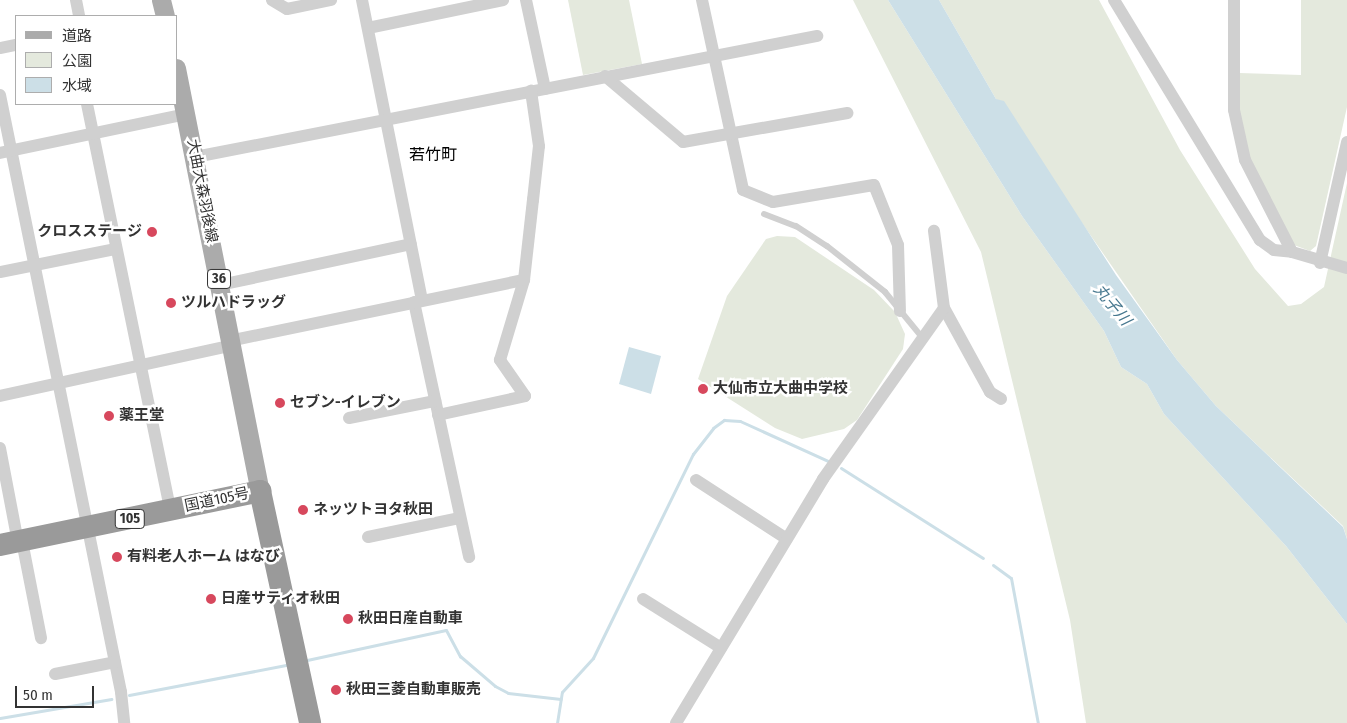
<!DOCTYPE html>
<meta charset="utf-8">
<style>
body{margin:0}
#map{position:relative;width:1347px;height:723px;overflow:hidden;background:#fff;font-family:"Fira Sans Condensed","Noto Sans JP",sans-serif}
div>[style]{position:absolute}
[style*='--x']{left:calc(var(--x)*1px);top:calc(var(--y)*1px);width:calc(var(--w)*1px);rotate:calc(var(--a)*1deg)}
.green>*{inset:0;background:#e4e9dd}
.water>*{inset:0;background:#ccdfe7}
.stream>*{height:3px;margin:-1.5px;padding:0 1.5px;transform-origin:1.5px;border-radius:1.5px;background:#ccdfe7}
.lane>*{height:6px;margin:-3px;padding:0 3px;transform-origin:3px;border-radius:3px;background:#d0d0d0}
.street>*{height:12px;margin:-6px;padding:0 6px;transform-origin:6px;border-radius:6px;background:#d0d0d0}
.primary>*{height:19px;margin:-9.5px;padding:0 9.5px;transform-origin:9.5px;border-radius:9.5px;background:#ababab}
.highway>*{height:22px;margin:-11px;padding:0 11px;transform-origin:11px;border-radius:11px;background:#9a9a9a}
.dots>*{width:14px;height:14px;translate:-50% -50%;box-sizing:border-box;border:2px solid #fff;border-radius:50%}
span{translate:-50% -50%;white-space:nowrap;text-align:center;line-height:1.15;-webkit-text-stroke:5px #fff;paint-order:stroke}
.shield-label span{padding:1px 4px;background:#fff;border:1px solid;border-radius:4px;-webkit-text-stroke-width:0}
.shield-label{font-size:14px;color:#333;font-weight:700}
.street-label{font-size:15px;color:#333}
.poi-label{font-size:15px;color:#333;font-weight:700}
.right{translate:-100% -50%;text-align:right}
.left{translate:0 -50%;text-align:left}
.neighbourhood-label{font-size:16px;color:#000}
.water-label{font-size:16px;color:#47788f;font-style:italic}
.legend{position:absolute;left:15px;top:15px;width:162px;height:90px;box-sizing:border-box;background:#fff;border:1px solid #adadad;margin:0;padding:6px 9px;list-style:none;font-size:15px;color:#333}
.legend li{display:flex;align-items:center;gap:10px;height:25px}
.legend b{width:25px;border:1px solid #adadad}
.scale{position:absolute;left:15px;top:686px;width:79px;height:22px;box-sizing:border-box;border:2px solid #333;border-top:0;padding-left:6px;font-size:15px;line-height:18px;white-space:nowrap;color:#333;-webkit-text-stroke:4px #fff;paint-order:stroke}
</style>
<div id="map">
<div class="green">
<div style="clip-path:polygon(568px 0,629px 0,642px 64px,583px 75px)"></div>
<div style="clip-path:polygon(853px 0,888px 0,1022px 216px,1104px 331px,1121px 367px,1147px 384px,1164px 414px,1286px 546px,1347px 624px,1347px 723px,1086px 723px,1070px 620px,981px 252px)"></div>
<div style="clip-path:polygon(939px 0,1099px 0,1180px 150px,1255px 269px,1288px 306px,1301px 304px,1324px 287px,1347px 183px,1347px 539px,1343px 526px,1216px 406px,1177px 360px,996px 99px)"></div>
<div style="clip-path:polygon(1301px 0,1347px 0,1347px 107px,1316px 246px,1310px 251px,1294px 245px,1248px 154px,1240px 116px,1239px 73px,1301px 75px)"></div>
<div style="clip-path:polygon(777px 236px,795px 237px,874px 290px,895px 312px,905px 334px,903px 349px,857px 420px,844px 429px,802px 439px,775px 428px,698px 379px,727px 296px,766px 239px)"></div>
</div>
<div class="water">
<div style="clip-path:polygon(888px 0,939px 0,996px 99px,1004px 101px,1116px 275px,1177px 360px,1216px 406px,1343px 527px,1347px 539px,1347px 624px,1286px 546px,1164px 414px,1147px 384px,1121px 367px,1104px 331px,1022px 216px)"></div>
<div style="clip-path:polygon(629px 347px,661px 356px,651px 394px,619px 384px)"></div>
</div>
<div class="stream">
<div style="--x:841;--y:468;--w:168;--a:32.4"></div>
<div style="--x:993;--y:565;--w:22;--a:36"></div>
<div style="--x:1011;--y:578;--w:147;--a:79.5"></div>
<div style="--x:307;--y:660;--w:142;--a:-12.2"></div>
<div style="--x:446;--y:630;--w:30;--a:62"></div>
<div style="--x:460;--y:656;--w:46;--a:40.6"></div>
<div style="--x:495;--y:686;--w:15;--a:28"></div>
<div style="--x:508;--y:693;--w:53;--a:6.5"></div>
<div style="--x:129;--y:695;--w:161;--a:-10.8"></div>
<div style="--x:0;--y:718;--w:113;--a:-9.7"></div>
<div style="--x:557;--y:723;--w:31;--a:-81"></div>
<div style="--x:562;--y:692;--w:46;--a:-47.6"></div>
<div style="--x:593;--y:658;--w:227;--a:-63.9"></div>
<div style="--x:693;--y:454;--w:33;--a:-52"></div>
<div style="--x:713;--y:428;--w:14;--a:-36"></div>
<div style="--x:724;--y:420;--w:16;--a:4"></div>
<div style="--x:740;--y:421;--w:97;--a:24.4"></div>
</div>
<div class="lane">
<div style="--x:764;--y:214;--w:34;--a:21"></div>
<div style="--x:796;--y:226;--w:37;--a:33"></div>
<div style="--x:827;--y:246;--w:74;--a:38.4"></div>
<div style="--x:885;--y:292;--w:57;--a:50.7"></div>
</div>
<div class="street">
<div style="--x:76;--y:0;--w:16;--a:79"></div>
<div style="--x:272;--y:0;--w:17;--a:31"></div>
<div style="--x:287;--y:9;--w:45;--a:-11.6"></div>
<div style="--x:362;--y:0;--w:306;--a:78.7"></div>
<div style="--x:526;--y:0;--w:91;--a:77.9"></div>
<div style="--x:702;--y:0;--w:194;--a:77.8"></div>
<div style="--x:743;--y:190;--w:32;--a:22"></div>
<div style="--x:773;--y:202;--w:102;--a:-9.6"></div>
<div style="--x:874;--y:185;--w:65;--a:68.2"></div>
<div style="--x:898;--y:245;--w:66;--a:88.3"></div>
<div style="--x:1114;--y:0;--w:281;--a:58.7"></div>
<div style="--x:1260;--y:240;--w:17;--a:36"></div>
<div style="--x:1274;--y:250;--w:18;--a:6"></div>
<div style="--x:1234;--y:0;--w:110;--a:90"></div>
<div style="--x:1234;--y:110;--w:51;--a:77.6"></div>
<div style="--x:1245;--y:160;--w:103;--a:62.9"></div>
<div style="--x:1292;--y:252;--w:57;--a:16.2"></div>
<div style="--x:368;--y:28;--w:138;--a:-11.7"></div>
<div style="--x:0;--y:48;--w:16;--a:-11"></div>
<div style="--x:605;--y:76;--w:102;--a:40.2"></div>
<div style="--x:683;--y:142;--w:167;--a:-10"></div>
<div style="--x:0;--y:95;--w:609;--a:78.54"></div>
<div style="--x:121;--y:692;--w:31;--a:84"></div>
<div style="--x:87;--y:104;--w:414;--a:78.4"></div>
<div style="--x:0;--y:153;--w:191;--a:-11.8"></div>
<div style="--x:195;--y:157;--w:634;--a:-11.01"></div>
<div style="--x:1320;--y:263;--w:124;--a:-77.4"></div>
<div style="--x:0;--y:272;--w:117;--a:-11.3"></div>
<div style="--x:220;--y:285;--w:195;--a:-12.1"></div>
<div style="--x:414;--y:302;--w:261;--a:77.8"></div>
<div style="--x:944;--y:308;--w:96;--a:61.3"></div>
<div style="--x:990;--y:392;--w:13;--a:32"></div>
<div style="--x:229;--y:341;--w:301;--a:-11.7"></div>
<div style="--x:0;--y:396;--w:235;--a:-12.3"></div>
<div style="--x:438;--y:415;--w:89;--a:-12.3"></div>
<div style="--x:525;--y:396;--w:44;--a:-124.8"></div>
<div style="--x:500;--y:360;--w:84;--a:-73.3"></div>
<div style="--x:524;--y:280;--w:81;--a:-83.6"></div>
<div style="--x:533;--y:200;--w:54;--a:-83.7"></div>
<div style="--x:539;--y:146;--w:56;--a:-98.3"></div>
<div style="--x:349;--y:418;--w:88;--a:-11.2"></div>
<div style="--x:0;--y:448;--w:96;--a:79.2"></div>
<div style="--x:696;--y:480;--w:108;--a:33"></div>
<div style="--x:368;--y:537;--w:94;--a:-11.7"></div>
<div style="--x:22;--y:541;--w:99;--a:78.9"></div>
<div style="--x:643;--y:599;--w:92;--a:32.1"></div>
<div style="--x:55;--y:674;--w:61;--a:-11.3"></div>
<div style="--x:676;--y:723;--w:285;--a:-58.9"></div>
<div style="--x:823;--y:479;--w:209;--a:-54.7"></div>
<div style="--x:944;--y:308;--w:78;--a:-97.4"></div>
</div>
<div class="primary">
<div style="--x:161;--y:0;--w:16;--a:76"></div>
<div style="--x:176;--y:68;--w:431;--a:78.8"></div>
</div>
<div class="highway">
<div style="--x:0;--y:545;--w:266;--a:-11.7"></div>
<div style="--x:260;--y:491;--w:237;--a:77.8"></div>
</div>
<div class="dots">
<div style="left:152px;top:232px;background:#d7485d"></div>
<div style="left:171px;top:303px;background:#d7485d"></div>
<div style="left:703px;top:389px;background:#d7485d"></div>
<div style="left:280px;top:403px;background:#d7485d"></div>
<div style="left:109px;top:416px;background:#d7485d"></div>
<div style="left:303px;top:510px;background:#d7485d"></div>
<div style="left:117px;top:557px;background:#d7485d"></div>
<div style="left:211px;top:599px;background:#d7485d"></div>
<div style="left:348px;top:619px;background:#d7485d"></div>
<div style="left:336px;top:690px;background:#d7485d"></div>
</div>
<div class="shield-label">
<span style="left:219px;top:279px">36</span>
<span style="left:130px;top:519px">105</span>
</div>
<div class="street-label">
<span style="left:202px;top:191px;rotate:79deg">大曲大森羽後線</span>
<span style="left:217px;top:500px;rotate:-12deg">国道105号</span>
</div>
<div class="poi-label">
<span class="right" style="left:142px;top:232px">クロスステージ</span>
<span class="left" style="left:181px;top:303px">ツルハドラッグ</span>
<span class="left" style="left:713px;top:389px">大仙市立大曲中学校</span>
<span class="left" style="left:290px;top:403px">セブン-イレブン</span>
<span class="left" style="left:119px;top:416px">薬王堂</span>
<span class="left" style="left:313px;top:510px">ネッツトヨタ秋田</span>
<span class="left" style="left:127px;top:557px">有料老人ホーム はなび</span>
<span class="left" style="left:221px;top:599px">日産サティオ秋田</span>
<span class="left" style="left:358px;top:619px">秋田日産自動車</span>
<span class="left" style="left:346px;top:690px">秋田三菱自動車販売</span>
</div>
<div class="neighbourhood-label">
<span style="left:433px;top:155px">若竹町</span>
</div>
<div class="water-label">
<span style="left:1112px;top:305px;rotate:50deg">丸子川</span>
</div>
<ul class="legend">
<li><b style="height:6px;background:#ababab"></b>道路</li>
<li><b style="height:14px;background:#e4e9dd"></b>公園</li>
<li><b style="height:14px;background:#ccdfe7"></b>水域</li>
</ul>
<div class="scale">50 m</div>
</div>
